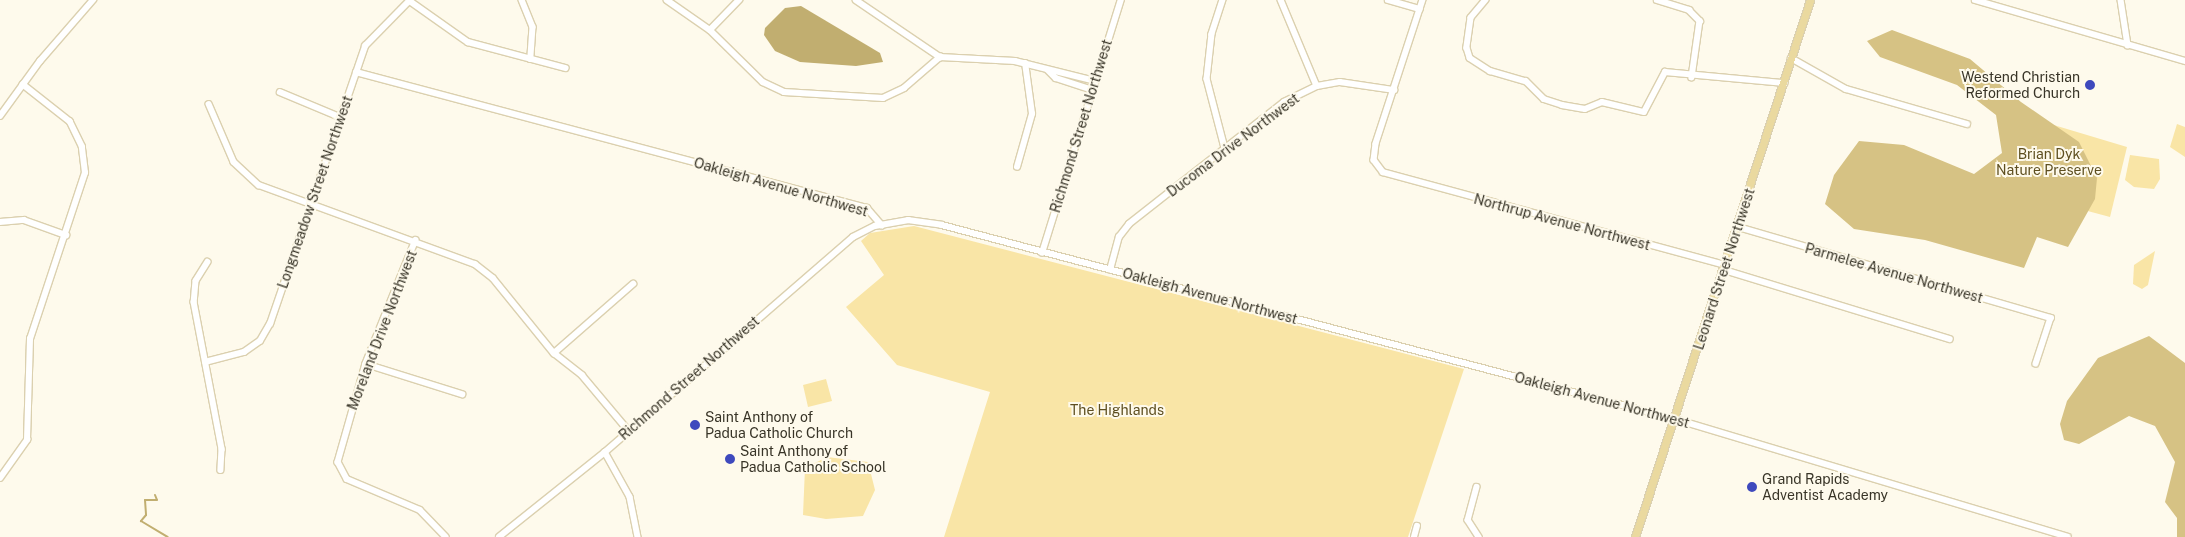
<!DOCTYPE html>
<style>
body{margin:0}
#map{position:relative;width:2185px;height:537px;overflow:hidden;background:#fefaec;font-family:"Public Sans",sans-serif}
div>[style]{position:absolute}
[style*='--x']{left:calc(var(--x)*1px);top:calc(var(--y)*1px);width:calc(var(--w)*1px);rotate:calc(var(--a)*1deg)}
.green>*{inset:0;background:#f9e5a6}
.forest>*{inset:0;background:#d6c284}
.water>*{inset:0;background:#c1ae70}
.stream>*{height:2px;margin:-1px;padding:0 1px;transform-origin:1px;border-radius:1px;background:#c1ae70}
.roads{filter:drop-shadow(1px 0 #dbd0af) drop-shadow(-1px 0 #dbd0af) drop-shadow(0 1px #dbd0af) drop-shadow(0 -1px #dbd0af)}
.minor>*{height:5.5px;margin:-2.75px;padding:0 2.75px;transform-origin:2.75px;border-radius:2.75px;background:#fff}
.major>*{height:7px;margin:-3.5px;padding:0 3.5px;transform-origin:3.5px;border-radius:3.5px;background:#ead99f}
.dots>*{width:14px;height:14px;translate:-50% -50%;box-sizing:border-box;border:2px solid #fefaec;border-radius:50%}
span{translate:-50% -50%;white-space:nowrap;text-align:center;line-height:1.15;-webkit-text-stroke:4px #fefaec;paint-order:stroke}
.poi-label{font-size:14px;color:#383427}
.right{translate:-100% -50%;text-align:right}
.left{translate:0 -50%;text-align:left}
.street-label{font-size:14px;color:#383427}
.park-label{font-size:14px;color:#5e4f20}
</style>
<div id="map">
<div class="green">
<div style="clip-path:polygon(2020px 115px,2127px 147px,2110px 217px,1999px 187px)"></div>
<div style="clip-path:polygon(2177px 124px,2185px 127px,2185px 157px,2170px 147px)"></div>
<div style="clip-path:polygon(2130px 155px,2159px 159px,2160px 179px,2154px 189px,2134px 187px,2125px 180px)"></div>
<div style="clip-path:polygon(914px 226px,1464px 369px,1408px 537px,944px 537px,990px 392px,897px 365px,846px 307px,884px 275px,861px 241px,870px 233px)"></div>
<div style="clip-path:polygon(2155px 251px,2148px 285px,2142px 289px,2133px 284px,2134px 265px)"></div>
<div style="clip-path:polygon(826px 379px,832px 401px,808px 407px,803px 385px)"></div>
<div style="clip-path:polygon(827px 457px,868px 462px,875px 490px,863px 516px,826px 519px,803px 515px,805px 468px)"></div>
</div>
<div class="forest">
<div style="clip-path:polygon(1892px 30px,1970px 59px,2021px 102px,2079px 142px,2097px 178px,2095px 199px,2068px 247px,2037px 237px,2024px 268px,1925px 240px,1854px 229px,1825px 204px,1834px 175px,1859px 141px,1904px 145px,1974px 174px,2002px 153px,1996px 115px,1957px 85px,1880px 57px,1867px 41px)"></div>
<div style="clip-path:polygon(2149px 336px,2185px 363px,2185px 537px,2177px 537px,2177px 518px,2165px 502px,2175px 462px,2155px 426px,2129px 416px,2079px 444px,2064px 440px,2060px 424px,2067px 401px,2098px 358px)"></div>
</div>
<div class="water">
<div style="clip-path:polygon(801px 6px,880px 53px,883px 62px,856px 66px,800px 62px,775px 51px,764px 35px,765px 28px,785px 8px)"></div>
</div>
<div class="stream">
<div style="--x:155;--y:495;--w:5;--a:68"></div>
<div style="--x:157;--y:500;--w:12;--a:180"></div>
<div style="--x:145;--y:500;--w:15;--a:86"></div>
<div style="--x:146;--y:515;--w:8;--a:130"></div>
<div style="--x:141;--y:521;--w:31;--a:31"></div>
</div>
<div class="roads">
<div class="minor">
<div style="--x:522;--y:0;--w:29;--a:68"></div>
<div style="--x:533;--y:27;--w:32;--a:94"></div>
<div style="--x:667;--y:0;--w:52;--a:34.9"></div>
<div style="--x:710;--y:30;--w:74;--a:44.5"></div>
<div style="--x:763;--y:82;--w:23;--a:25"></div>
<div style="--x:784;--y:92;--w:99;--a:3.5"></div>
<div style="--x:883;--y:98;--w:23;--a:-25"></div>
<div style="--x:904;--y:88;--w:48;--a:-40.7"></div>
<div style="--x:940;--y:57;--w:75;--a:3.1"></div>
<div style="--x:1015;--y:61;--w:82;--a:14"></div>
<div style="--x:856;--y:0;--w:102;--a:34.2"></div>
<div style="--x:1223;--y:0;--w:36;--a:108"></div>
<div style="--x:1212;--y:34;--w:45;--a:96.3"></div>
<div style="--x:1207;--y:79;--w:71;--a:75.4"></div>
<div style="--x:1281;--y:0;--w:93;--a:67.3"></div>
<div style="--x:1388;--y:0;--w:33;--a:16"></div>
<div style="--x:1423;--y:0;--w:151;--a:108.1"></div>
<div style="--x:1376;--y:144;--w:16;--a:97"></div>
<div style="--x:1374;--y:160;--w:15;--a:53"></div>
<div style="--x:1383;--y:172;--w:354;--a:15.2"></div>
<div style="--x:1486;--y:0;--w:23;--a:130"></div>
<div style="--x:1471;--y:18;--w:30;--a:98"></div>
<div style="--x:1467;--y:48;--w:10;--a:73"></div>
<div style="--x:1470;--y:58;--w:24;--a:33"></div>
<div style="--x:1490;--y:71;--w:37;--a:16"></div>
<div style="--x:1526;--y:81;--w:25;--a:45"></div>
<div style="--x:1544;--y:99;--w:19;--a:18"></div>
<div style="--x:1562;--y:105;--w:23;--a:10"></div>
<div style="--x:1585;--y:109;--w:18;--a:-22"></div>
<div style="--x:1602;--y:102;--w:43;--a:13.4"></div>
<div style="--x:1644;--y:112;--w:45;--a:-62.3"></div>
<div style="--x:1665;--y:72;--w:120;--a:5.3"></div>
<div style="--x:1657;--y:0;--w:34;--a:17"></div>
<div style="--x:1689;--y:10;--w:16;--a:45"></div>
<div style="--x:1700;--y:21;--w:57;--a:98.1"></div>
<div style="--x:1975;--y:0;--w:219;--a:16.2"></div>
<div style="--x:2121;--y:0;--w:46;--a:81.2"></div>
<div style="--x:410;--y:1;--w:71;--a:35.3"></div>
<div style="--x:468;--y:42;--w:101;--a:14.9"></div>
<div style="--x:710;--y:30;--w:42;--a:-46"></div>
<div style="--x:1791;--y:58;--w:63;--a:29.4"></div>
<div style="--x:1846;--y:89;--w:126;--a:16.1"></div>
<div style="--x:1048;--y:70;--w:11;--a:45"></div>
<div style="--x:1056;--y:78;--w:38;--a:18"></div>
<div style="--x:356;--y:72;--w:529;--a:14.9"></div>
<div style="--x:867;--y:208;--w:23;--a:49"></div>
<div style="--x:280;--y:92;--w:65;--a:22.6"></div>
<div style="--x:209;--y:104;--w:63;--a:66.7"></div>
<div style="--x:234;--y:162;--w:34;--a:43"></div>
<div style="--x:259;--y:185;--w:230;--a:20.1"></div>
<div style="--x:475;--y:264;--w:23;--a:38"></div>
<div style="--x:493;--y:278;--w:97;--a:50.9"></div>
<div style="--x:554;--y:353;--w:36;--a:38"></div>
<div style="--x:582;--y:375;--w:73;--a:50"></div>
<div style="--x:0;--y:116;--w:68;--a:-54"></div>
<div style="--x:40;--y:61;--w:81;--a:-49"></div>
<div style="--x:1017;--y:167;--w:55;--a:-74.2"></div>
<div style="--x:1032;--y:114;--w:51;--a:-97.8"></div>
<div style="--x:0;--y:222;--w:24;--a:-5"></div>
<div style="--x:24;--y:220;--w:45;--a:19.7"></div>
<div style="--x:1738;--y:227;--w:326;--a:16.2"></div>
<div style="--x:2051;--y:318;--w:48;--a:108.1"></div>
<div style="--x:416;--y:240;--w:134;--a:112"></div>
<div style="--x:366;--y:364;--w:102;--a:105.9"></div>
<div style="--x:338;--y:462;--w:19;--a:62"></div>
<div style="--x:347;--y:479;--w:79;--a:23"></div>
<div style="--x:420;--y:510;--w:37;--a:46"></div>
<div style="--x:1042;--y:253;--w:265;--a:-72.7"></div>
<div style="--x:208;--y:262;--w:22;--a:122"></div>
<div style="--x:196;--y:281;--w:21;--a:95"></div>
<div style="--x:194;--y:302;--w:150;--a:79.2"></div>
<div style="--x:222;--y:449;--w:21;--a:93"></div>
<div style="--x:1110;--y:270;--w:34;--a:-75"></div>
<div style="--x:1119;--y:237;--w:16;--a:-52"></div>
<div style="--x:1129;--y:224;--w:197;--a:-38.2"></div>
<div style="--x:1284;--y:102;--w:37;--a:-26"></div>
<div style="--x:1317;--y:86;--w:23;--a:-10"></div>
<div style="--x:1340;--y:82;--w:55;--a:8.4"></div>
<div style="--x:1724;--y:270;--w:236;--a:17"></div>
<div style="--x:554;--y:353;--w:105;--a:-41.1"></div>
<div style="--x:205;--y:362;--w:40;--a:-14.4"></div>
<div style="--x:244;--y:352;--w:19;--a:-35"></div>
<div style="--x:260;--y:341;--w:20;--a:-60"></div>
<div style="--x:270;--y:324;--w:294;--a:-71.1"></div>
<div style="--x:365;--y:46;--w:64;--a:-45.6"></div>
<div style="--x:366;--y:364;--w:101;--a:17.4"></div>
<div style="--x:605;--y:452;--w:51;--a:60.9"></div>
<div style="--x:630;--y:497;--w:41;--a:78.7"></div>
<div style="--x:0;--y:478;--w:47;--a:-54.6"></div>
<div style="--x:27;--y:440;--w:101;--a:-88.3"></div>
<div style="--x:30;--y:339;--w:175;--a:-71.7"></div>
<div style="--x:85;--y:173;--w:26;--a:-97"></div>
<div style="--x:82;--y:147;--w:28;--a:-116"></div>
<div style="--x:70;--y:122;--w:60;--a:-141.8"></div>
<div style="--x:1477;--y:487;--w:34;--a:105"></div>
<div style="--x:1468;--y:520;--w:20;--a:57"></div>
<div style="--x:499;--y:537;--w:136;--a:-38.7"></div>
<div style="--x:605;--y:452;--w:328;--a:-40.9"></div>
<div style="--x:853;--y:237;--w:25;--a:-27"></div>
<div style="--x:875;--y:226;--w:34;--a:-10"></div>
<div style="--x:908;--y:220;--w:34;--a:8"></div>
<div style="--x:942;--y:225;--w:758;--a:14.82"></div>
<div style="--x:1675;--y:419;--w:410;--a:16.7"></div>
<div style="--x:1414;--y:537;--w:11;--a:-75"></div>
</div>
<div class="major">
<div style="--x:1635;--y:537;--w:565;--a:-71.95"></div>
</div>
</div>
<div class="dots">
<div style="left:2090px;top:85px;background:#3e49bd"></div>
<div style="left:695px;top:425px;background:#3e49bd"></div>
<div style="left:730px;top:459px;background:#3e49bd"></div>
<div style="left:1752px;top:487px;background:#3e49bd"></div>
</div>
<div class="poi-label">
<span class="right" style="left:2080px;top:85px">Westend Christian<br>Reformed Church</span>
<span class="left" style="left:705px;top:425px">Saint Anthony of<br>Padua Catholic Church</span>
<span class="left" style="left:740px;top:459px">Saint Anthony of<br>Padua Catholic School</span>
<span class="left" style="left:1762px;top:487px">Grand Rapids<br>Adventist Academy</span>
</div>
<div class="street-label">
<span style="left:1081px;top:126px;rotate:-73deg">Richmond Street Northwest</span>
<span style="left:1233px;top:145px;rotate:-37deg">Ducoma Drive Northwest</span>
<span style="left:781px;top:187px;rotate:16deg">Oakleigh Avenue Northwest</span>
<span style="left:315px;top:192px;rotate:-71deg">Longmeadow Street Northwest</span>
<span style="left:1562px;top:222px;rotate:15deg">Northrup Avenue Northwest</span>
<span style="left:1724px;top:269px;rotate:-72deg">Leonard Street Northwest</span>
<span style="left:1894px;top:273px;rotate:16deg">Parmelee Avenue Northwest</span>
<span style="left:1210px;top:296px;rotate:15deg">Oakleigh Avenue Northwest</span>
<span style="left:382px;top:330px;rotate:-69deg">Moreland Drive Northwest</span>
<span style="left:689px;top:378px;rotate:-41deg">Richmond Street Northwest</span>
<span style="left:1602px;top:400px;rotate:15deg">Oakleigh Avenue Northwest</span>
</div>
<div class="park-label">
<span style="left:2049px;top:162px">Brian Dyk<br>Nature Preserve</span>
<span style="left:1117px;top:410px">The Highlands</span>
</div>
</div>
